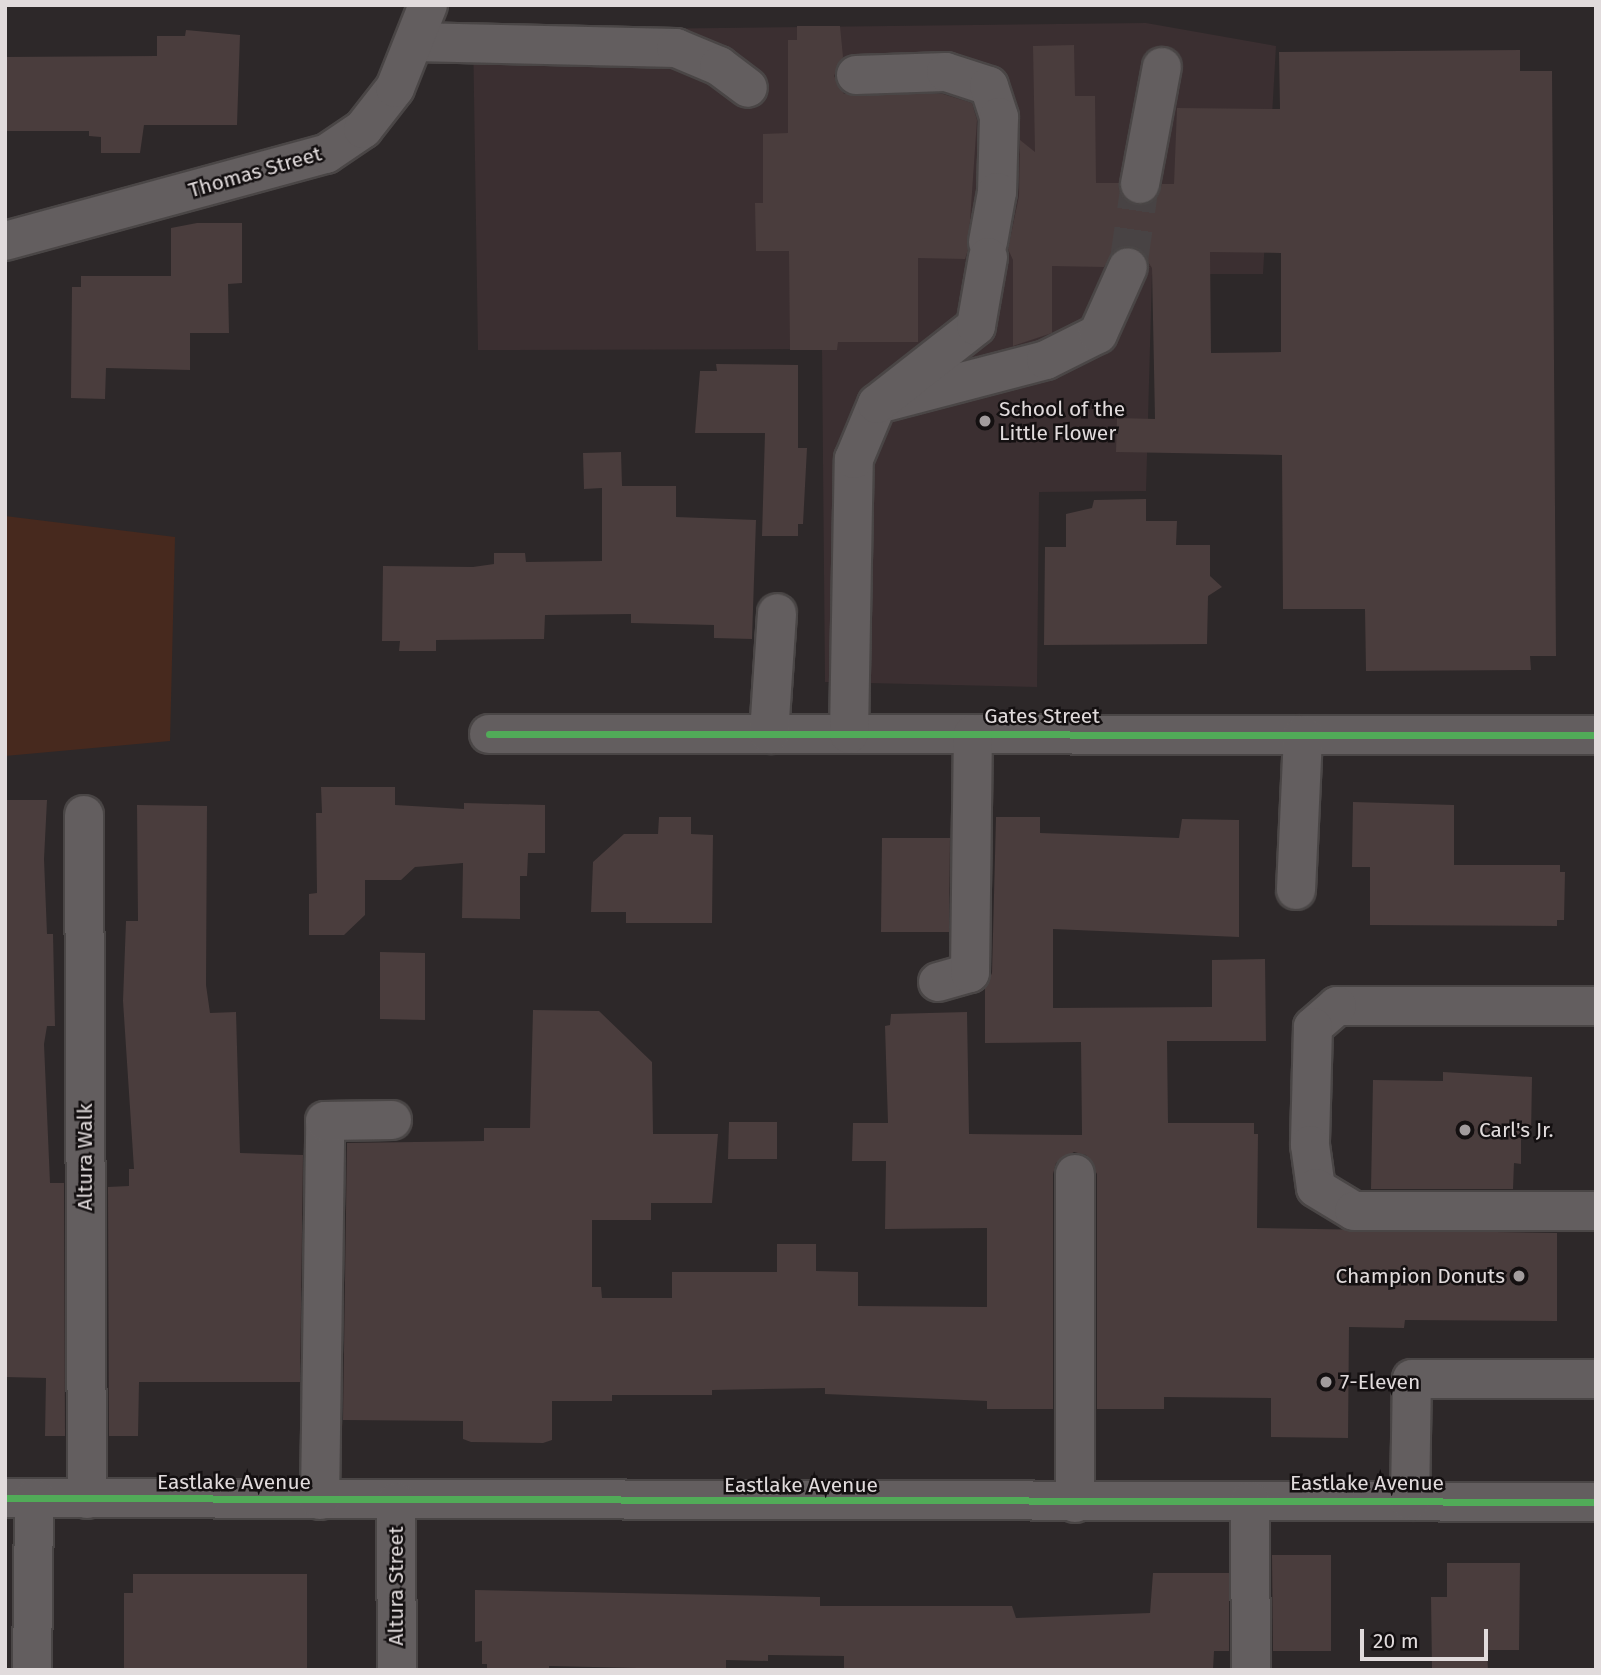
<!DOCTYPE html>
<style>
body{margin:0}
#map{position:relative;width:1601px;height:1675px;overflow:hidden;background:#2d2829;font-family:"Fira Sans",sans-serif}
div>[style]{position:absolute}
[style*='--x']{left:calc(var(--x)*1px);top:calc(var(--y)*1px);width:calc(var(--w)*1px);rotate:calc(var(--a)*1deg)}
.built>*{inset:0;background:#3b2f31}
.green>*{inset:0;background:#47291e}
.building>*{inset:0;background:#4a3d3d}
.minor-tunnel>*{height:38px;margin-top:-19px;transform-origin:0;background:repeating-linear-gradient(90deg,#484344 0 38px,transparent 0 57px)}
.roads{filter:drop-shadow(2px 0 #4a4646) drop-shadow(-2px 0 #4a4646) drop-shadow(0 2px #4a4646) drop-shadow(0 -2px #4a4646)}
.minor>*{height:38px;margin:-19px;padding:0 19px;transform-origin:19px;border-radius:19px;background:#635e5f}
.cycleway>*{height:7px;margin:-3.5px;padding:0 3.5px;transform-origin:3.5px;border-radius:3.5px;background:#51ab58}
.dots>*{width:19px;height:19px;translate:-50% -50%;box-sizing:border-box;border:4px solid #141011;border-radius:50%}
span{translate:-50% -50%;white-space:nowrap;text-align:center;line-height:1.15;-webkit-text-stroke:5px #141011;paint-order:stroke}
.street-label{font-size:21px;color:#e1dbdc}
.poi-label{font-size:21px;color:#e1dbdc}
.left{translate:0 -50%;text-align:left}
.right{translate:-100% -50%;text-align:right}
.frame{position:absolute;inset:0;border:7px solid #e1dbdc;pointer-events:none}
.scale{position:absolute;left:1360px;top:1629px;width:128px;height:32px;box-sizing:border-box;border:4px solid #e1dbdc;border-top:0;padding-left:9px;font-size:21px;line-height:24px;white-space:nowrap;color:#e1dbdc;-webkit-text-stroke:5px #141011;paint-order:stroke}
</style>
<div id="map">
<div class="built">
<div style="clip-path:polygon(1146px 23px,1276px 46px,1263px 274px,1152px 274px,1146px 491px,1039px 492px,1037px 687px,825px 682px,822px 349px,478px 350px,473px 31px)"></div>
</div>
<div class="green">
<div style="clip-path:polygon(5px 516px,175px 537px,170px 741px,5px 756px)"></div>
</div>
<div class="building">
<div style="clip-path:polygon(797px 26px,840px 26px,843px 57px,834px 76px,844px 94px,943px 94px,972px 103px,977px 120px,968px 250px,965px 259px,918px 258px,918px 342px,838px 342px,837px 350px,790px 350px,789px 251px,756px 251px,755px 203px,763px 203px,763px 134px,788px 133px,788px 40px,797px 40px)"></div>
<div style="clip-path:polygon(186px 30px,240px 35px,237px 125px,144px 125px,140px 153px,101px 153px,101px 137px,89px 136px,89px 131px,5px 131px,5px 57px,157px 56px,157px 36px,185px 36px)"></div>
<div style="clip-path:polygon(evenodd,1074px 45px,1075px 96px,1095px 96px,1096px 183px,1119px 183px,1125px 200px,1137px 206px,1156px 199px,1162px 184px,1174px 184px,1177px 108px,1280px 109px,1279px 52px,1520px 50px,1520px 71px,1552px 71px,1556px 656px,1530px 656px,1531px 670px,1366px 671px,1365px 609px,1283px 609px,1282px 455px,1116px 452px,1117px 418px,1155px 419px,1152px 268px,1138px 247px,1116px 249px,1104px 267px,1052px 266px,1052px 333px,1013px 346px,1013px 260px,1008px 249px,1019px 196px,1020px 140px,1035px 152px,1033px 46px,1074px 45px,1210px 252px,1281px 253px,1281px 352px,1211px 353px,1210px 252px)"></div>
<div style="clip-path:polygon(197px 223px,242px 223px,242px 283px,228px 284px,229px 333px,190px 333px,190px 370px,106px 368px,105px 399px,71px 398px,72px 287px,81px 287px,81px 276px,171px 276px,171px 228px)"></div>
<div style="clip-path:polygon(716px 364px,798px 365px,798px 448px,807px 448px,803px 524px,798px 524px,798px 536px,762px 536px,765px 433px,695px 433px,700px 371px,717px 371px)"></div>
<div style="clip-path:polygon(621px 452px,622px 486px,676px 486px,676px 517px,756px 520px,752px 639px,714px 638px,714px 625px,631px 623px,631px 614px,545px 615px,544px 639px,436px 640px,436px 651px,399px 651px,400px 641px,382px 641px,383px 566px,473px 567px,494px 564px,494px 553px,525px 553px,526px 562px,602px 561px,602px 488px,584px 489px,583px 453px)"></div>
<div style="clip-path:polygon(1146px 499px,1146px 521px,1177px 521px,1176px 545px,1210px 545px,1210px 576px,1222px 587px,1208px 596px,1207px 644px,1044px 645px,1045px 547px,1066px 547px,1066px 514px,1092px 508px,1094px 500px)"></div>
<div style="clip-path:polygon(321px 787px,395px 787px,395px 805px,464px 809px,464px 803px,545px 805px,545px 853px,528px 853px,527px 876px,520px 876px,520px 919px,462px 918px,463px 863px,415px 867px,401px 880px,365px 880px,365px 915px,344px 935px,309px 935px,309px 894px,317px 893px,316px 813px,322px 813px)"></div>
<div style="clip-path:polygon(5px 800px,47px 800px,44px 859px,47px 934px,53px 934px,55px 1026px,47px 1026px,44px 1044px,50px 1183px,64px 1183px,65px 1436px,45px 1436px,46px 1378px,6px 1377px)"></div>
<div style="clip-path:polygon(1353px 802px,1454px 805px,1454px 865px,1560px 865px,1560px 872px,1565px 872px,1564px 920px,1557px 920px,1557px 926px,1370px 925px,1370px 867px,1352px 867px)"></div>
<div style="clip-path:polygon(137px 805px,207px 806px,206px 985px,210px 1013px,236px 1012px,240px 1153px,303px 1155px,300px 1382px,139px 1382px,138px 1436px,109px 1436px,108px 1187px,129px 1186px,129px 1169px,134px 1169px,123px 1001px,126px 921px,138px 921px)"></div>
<div style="clip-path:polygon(659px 817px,691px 817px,691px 834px,713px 835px,712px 923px,626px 923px,626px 912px,591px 912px,593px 862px,624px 834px,658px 834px)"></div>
<div style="clip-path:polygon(996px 817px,1040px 817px,1040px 833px,1179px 838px,1182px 819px,1239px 820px,1239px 937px,1053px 929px,1053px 1008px,1212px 1007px,1212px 960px,1265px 959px,1266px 1041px,1167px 1041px,1168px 1123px,1254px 1123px,1254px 1134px,1258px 1134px,1257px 1228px,1557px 1233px,1557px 1321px,1405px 1320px,1404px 1328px,1349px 1327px,1348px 1438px,1271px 1437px,1271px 1398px,1164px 1397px,1164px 1409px,1097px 1409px,1097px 1174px,1086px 1155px,1074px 1152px,1056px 1163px,1053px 1174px,1053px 1409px,987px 1409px,987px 1401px,825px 1394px,825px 1388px,712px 1390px,712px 1395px,612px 1395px,612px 1401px,552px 1401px,552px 1440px,543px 1443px,471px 1442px,463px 1439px,463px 1421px,343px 1420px,347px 1143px,484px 1141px,484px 1128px,530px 1128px,533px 1010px,599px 1011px,652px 1062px,653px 1134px,718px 1134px,712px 1203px,651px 1203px,651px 1220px,592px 1220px,592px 1287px,601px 1287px,602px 1298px,672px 1298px,672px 1272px,777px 1272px,777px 1244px,816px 1244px,816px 1271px,858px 1272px,858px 1306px,987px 1307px,987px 1228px,885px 1229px,886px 1161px,852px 1161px,853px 1123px,888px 1123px,885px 1026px,890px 1025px,891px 1014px,967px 1012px,969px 1134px,1082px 1135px,1081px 1042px,985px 1043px,985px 988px,992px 973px)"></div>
<div style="clip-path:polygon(882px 838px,950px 838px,949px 932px,881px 932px)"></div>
<div style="clip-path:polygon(380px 952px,425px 953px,425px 1020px,380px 1019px)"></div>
<div style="clip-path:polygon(1443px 1072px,1532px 1077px,1531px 1136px,1521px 1135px,1521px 1164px,1514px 1163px,1513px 1189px,1371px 1189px,1373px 1080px,1443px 1081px)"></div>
<div style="clip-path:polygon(729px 1122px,777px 1122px,777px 1159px,728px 1159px)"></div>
<div style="clip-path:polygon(1272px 1555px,1331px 1555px,1331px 1651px,1273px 1651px)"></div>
<div style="clip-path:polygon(1447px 1563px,1520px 1563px,1519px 1650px,1487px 1650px,1488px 1670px,1432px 1670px,1431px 1597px,1447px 1597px)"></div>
<div style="clip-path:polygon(1153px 1573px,1229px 1573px,1229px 1651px,1214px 1651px,1213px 1670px,844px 1670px,844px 1656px,768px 1655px,768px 1661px,726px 1660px,726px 1670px,549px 1666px,549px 1670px,487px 1670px,487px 1664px,482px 1664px,482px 1641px,475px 1642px,475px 1590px,820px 1597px,820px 1606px,1012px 1606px,1016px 1618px,1150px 1613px)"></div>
<div style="clip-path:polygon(133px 1574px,307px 1574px,307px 1669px,124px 1669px,124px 1593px,133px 1593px)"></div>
</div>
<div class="minor-tunnel">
<div style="--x:1128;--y:267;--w:84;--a:-81.8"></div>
</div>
<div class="roads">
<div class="minor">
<div style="--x:414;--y:42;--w:262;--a:1.3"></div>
<div style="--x:676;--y:48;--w:47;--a:22.7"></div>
<div style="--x:719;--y:66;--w:36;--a:37"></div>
<div style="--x:856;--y:75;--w:90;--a:-1.9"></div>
<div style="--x:946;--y:72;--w:45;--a:18"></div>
<div style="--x:989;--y:86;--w:33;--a:72"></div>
<div style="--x:999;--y:117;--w:75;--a:91.5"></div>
<div style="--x:997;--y:192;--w:51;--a:100.2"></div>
<div style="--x:1140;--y:184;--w:119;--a:-79.4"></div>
<div style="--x:5;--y:241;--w:333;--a:-15.2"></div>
<div style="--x:326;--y:154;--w:45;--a:-34"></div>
<div style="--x:363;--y:129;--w:52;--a:-52"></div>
<div style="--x:395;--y:88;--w:89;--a:-68.3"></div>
<div style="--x:889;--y:401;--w:162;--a:-14.6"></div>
<div style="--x:1046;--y:360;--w:58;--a:-26.6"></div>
<div style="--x:1098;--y:334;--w:73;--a:-65.9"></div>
<div style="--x:489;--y:734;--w:1107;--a:0.05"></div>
<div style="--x:769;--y:734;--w:121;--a:-86.2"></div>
<div style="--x:849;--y:734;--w:275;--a:-89"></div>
<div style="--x:854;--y:459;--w:60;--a:-67.3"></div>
<div style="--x:877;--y:404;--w:126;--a:-38.2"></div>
<div style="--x:976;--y:326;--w:70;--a:-80.1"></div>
<div style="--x:84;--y:815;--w:684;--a:89.75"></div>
<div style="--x:1296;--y:890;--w:155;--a:-87.4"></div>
<div style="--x:938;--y:982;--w:33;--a:-16"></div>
<div style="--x:970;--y:973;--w:239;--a:-89.3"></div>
<div style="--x:1596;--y:1006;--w:259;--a:180"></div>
<div style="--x:1337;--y:1006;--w:32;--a:139"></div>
<div style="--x:1313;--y:1027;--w:118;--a:91.5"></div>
<div style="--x:1310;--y:1145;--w:43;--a:82.1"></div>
<div style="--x:1316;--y:1188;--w:44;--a:31.2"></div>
<div style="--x:1354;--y:1211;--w:242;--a:0"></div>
<div style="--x:5;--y:1498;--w:1591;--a:0.14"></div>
<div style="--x:320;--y:1500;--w:379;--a:-89.2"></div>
<div style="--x:325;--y:1121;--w:67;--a:-0.9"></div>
<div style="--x:1250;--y:1501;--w:169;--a:89.7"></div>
<div style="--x:1410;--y:1501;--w:122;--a:-89.1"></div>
<div style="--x:1412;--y:1379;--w:184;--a:0"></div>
<div style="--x:396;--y:1502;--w:168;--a:89.7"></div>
<div style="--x:1075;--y:1503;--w:329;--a:-90"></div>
<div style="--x:32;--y:1670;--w:172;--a:-89.3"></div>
</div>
</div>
<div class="cycleway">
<div style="--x:489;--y:734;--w:1107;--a:0.05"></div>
<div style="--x:5;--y:1498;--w:1591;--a:0.14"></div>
</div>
<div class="dots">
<div style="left:985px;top:421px;background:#a29c9d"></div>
<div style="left:1465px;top:1130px;background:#a29c9d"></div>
<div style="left:1519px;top:1276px;background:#a29c9d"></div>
<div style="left:1326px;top:1382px;background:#a29c9d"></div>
</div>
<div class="street-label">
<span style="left:255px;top:172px;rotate:-16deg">Thomas Street</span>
<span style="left:1042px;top:716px">Gates Street</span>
<span style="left:85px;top:1157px;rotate:-90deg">Altura Walk</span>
<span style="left:234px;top:1482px">Eastlake Avenue</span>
<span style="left:1367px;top:1483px">Eastlake Avenue</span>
<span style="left:801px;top:1485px">Eastlake Avenue</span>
<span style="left:396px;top:1586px;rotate:-90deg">Altura Street</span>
</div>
<div class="poi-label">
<span class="left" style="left:999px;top:421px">School of the<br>Little Flower</span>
<span class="left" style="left:1479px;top:1130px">Carl's Jr.</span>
<span class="right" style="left:1505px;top:1276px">Champion Donuts</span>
<span class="left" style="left:1340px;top:1382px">7-Eleven</span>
</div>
<div class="frame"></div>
<div class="scale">20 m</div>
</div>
